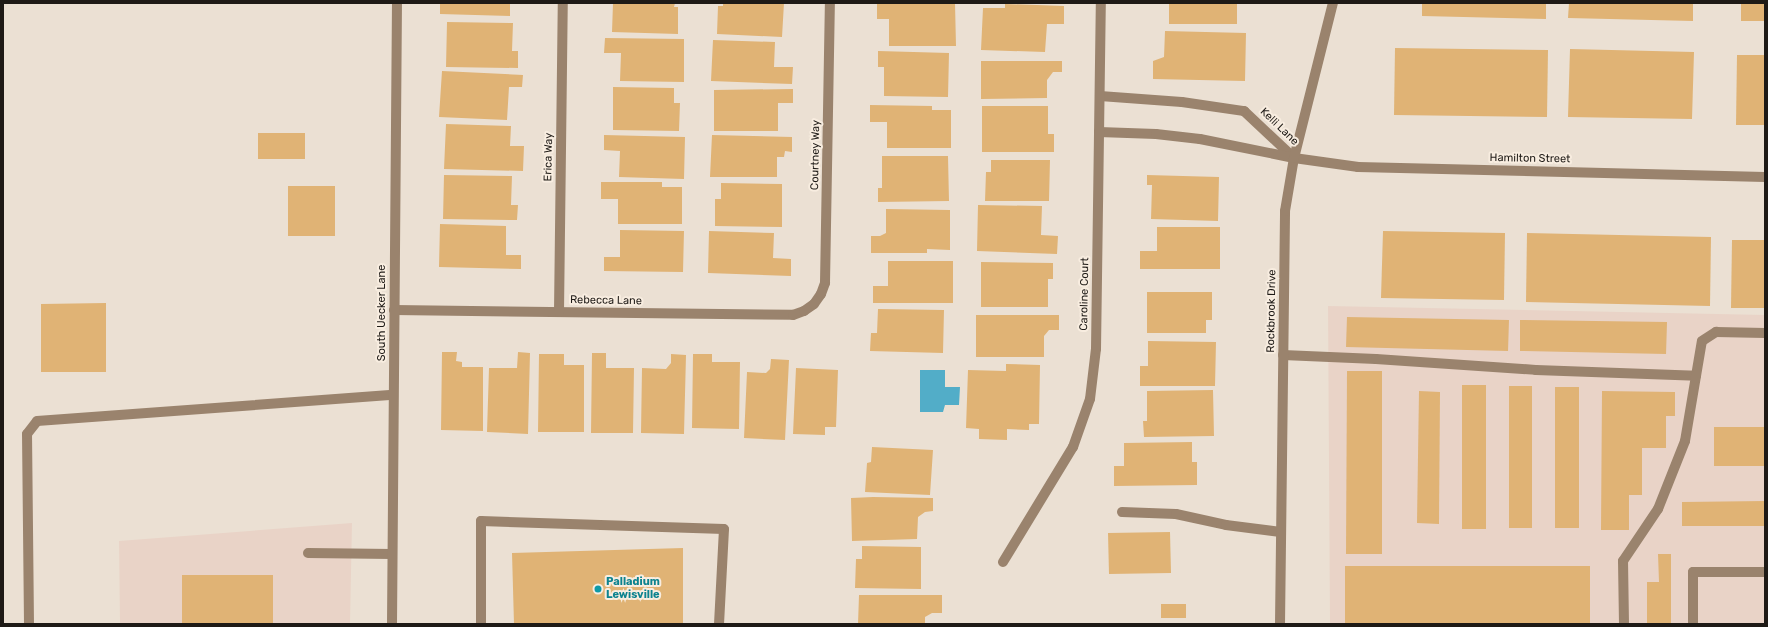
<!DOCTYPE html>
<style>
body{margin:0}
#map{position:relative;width:1768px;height:627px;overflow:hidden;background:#ebe0d3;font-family:Rubik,sans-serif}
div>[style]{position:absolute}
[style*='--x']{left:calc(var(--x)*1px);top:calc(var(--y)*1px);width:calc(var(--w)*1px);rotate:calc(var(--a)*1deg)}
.commercial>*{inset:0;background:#e9d3c7}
.water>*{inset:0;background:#52adc8}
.building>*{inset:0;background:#e0b375}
.minor>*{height:10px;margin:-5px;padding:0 5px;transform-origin:5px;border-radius:5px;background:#9a836d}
.dots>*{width:11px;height:11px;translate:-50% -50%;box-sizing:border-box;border:2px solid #f8ede0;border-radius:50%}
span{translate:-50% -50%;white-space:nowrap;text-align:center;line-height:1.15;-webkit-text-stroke:4px #f8ede0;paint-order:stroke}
.street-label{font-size:11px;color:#1e1a16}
.culture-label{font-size:11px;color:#0d838f;font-weight:700}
.left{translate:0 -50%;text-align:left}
.frame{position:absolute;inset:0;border:4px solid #1e1a16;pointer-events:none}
</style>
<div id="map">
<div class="commercial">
<div style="clip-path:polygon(1328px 306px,1765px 315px,1765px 624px,1330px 624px)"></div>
<div style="clip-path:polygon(352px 523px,350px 624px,120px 624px,119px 541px)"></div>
</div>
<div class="water">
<div style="clip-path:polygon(920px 370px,945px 370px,945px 387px,960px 387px,959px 405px,945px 405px,943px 412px,920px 412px)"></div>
</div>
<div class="building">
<div style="clip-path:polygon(440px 3px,510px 3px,510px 16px,440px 14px)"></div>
<div style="clip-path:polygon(613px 3px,675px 3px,674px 7px,678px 7px,678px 34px,612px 32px)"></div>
<div style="clip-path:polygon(723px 3px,784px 3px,782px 37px,717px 34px,718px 6px,723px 6px)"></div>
<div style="clip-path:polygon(877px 3px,955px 3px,956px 46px,889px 46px,889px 19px,877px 19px)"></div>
<div style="clip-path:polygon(1169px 3px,1237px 3px,1237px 24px,1169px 24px)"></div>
<div style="clip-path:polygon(1422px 3px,1546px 3px,1546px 19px,1422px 16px)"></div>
<div style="clip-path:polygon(1569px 3px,1693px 3px,1693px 21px,1568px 18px)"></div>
<div style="clip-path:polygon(1741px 3px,1765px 3px,1765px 21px,1741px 21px)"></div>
<div style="clip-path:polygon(1005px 4px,1064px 6px,1064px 24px,1047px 24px,1045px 52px,981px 50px,983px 8px,1005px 8px)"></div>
<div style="clip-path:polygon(447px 22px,513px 23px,512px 51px,518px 51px,518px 68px,446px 67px)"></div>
<div style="clip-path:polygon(1165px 31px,1246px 33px,1245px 81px,1153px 79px,1153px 61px,1164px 57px)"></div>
<div style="clip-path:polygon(605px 38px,684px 39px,684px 82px,620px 81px,621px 53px,604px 53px)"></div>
<div style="clip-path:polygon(713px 40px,775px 42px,774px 67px,793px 67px,792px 84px,711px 81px)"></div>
<div style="clip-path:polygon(1395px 48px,1548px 50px,1547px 117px,1394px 115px)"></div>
<div style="clip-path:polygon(1570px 49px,1694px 52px,1692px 119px,1568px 117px)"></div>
<div style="clip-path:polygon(878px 51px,949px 53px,948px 97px,884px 96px,884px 67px,878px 67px)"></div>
<div style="clip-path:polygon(1737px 55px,1765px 55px,1765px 125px,1736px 125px)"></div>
<div style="clip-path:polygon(981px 61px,1062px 61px,1062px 72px,1053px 72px,1047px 80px,1047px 98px,981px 99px)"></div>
<div style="clip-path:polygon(442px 71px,523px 75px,522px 87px,509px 87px,507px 120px,439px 117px)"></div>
<div style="clip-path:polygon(613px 87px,674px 88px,674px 103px,680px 103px,679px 131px,613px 130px)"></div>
<div style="clip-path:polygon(793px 89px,793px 103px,778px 103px,778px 131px,714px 131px,714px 90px)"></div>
<div style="clip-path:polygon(870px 105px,932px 106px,932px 110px,951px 110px,951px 148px,887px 148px,887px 122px,870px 122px)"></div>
<div style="clip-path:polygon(982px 106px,1048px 106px,1048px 134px,1054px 134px,1054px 152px,982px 152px)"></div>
<div style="clip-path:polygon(446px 124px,511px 126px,510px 146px,524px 146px,523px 171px,444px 169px)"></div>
<div style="clip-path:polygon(258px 133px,305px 133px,305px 159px,258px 159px)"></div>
<div style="clip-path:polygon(604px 135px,685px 137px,684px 179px,619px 177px,620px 151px,604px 150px)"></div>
<div style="clip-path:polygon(712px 135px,792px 137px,792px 152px,785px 151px,784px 157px,777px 157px,777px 177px,710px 177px)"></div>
<div style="clip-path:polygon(882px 156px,948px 156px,949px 201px,878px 202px,878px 188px,882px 188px)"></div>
<div style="clip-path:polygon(991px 160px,1050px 160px,1049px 201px,985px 201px,986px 172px,991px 172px)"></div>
<div style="clip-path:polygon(444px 175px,512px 176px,511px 205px,518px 205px,517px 220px,443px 219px)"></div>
<div style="clip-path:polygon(1147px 175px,1219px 177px,1218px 221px,1151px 219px,1152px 185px,1147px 185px)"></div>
<div style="clip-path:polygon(601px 182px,662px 182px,662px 187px,682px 187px,682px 224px,618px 224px,618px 199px,601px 199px)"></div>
<div style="clip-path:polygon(721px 183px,782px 184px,782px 227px,715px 226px,715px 199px,721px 199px)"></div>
<div style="clip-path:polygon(288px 186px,335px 186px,335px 236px,288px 236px)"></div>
<div style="clip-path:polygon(978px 205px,1042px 206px,1041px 235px,1058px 236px,1057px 254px,977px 251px)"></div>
<div style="clip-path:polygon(886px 209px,950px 210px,950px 250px,927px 249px,927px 253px,871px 253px,871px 236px,880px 236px,886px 233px)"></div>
<div style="clip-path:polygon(440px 224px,506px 226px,506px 255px,521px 255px,521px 269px,439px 267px)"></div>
<div style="clip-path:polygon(1157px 227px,1220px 227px,1220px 269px,1140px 269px,1140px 251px,1157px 251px)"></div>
<div style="clip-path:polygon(620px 230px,684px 231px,683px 272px,604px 271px,604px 257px,620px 257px)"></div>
<div style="clip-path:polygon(709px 231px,774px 233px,773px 258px,791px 259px,791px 276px,708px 273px)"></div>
<div style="clip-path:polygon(1383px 231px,1505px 233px,1504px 300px,1381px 298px)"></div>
<div style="clip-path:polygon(1527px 233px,1711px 237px,1710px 306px,1526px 302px)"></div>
<div style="clip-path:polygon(1732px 240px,1765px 240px,1765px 308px,1731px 308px)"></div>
<div style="clip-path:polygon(888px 261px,953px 261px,953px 303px,873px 303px,873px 286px,888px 286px)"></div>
<div style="clip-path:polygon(981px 262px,1053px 263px,1053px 279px,1048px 279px,1048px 307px,981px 307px)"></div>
<div style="clip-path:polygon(1147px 292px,1212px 292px,1212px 320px,1206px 320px,1206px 333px,1147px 333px)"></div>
<div style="clip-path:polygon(106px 303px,106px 372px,41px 372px,41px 304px)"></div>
<div style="clip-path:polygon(878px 309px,944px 310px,943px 353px,870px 351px,871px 333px,877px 333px)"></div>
<div style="clip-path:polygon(976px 315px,1059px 315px,1059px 330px,1049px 330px,1044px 336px,1044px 357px,976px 357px)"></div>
<div style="clip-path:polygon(1347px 317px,1509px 320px,1508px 351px,1346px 347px)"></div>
<div style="clip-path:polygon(1520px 320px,1667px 322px,1666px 354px,1520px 351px)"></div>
<div style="clip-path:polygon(1148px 341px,1216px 342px,1215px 386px,1140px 386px,1140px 366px,1148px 366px)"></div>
<div style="clip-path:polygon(442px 352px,457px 352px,456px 361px,462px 362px,462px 367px,483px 367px,483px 431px,441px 430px)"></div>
<div style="clip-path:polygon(518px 352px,530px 353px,528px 434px,487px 432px,489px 368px,517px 368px)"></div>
<div style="clip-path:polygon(592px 353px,606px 353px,606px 368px,634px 368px,633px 433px,591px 433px)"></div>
<div style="clip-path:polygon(539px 354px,564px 354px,564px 365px,584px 365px,584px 432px,538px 432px)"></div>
<div style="clip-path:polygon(671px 354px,686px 355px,684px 434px,641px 433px,642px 368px,666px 369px,671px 363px)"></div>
<div style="clip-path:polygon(693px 354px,712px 354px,712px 362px,740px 362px,739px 429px,692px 428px)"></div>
<div style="clip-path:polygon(771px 359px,789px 360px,785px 440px,744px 438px,747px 372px,766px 373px,770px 369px)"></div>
<div style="clip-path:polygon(1006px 364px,1040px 365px,1039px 424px,1029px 424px,1029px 430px,1007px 429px,1007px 440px,979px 439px,979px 429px,966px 428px,968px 370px,1006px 371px)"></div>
<div style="clip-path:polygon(796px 368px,838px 370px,836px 427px,825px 427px,825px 435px,793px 434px)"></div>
<div style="clip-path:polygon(1347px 371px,1382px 371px,1382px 554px,1346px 554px)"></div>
<div style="clip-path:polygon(1462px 385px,1486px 385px,1486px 529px,1462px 529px)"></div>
<div style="clip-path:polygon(1509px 386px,1532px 386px,1532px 528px,1509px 528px)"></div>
<div style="clip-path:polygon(1555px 387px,1579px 387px,1579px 528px,1555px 528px)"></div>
<div style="clip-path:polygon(1213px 390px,1214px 436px,1144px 437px,1143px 421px,1147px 421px,1147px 391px)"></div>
<div style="clip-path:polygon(1419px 391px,1440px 392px,1439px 524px,1417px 523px)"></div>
<div style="clip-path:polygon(1602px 391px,1675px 392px,1675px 416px,1666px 416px,1666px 448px,1642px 448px,1642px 495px,1629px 495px,1629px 530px,1601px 530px)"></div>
<div style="clip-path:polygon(1714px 427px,1765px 427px,1765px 466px,1714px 466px)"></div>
<div style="clip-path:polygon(1192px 442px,1192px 462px,1197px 462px,1197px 485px,1114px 486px,1114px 466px,1124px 466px,1124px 443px)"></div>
<div style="clip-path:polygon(872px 447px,933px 450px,930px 495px,865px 492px,867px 463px,871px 462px)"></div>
<div style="clip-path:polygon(873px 497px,933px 498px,933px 511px,925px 512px,918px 517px,917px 539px,852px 541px,851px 498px)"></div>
<div style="clip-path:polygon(1765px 501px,1765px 526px,1682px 526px,1682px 502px)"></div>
<div style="clip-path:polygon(1170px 532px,1171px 573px,1109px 574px,1108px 533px)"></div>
<div style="clip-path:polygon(862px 546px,921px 547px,921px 589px,855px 588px,856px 559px,862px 559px)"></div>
<div style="clip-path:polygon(683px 548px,683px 624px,514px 624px,512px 553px)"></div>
<div style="clip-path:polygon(1658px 554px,1671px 554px,1671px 624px,1647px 624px,1647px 582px,1659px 582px)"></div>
<div style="clip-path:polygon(1345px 566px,1590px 566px,1590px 624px,1345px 624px)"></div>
<div style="clip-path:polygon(182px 575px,273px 575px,273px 624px,182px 624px)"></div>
<div style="clip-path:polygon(859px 595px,942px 595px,942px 613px,932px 613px,925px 617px,925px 624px,858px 624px)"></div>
<div style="clip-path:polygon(1161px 604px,1186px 604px,1186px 618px,1161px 618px)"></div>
</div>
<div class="minor">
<div style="--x:1100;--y:96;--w:82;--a:4.2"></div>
<div style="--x:1182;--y:102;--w:63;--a:8.3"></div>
<div style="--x:1244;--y:111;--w:69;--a:43.2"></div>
<div style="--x:1099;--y:132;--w:57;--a:2"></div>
<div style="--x:1156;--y:134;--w:44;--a:6.5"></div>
<div style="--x:1200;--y:139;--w:96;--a:11.4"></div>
<div style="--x:1294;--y:158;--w:65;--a:8"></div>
<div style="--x:1358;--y:167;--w:407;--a:1.4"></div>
<div style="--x:394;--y:310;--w:399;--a:0.7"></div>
<div style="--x:793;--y:315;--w:12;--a:-20"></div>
<div style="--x:804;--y:311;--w:12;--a:-35"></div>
<div style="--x:814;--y:304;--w:12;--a:-55"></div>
<div style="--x:821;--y:294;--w:12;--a:-70"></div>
<div style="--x:825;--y:283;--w:280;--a:-89"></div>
<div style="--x:559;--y:312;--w:309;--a:-89.3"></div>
<div style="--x:1283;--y:355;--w:93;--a:2.5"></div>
<div style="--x:1376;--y:359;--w:160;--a:3.9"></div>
<div style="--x:1536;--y:370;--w:160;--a:2.1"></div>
<div style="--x:1122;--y:512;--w:54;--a:2.1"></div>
<div style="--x:1176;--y:514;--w:51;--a:12.4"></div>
<div style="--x:1226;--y:525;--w:55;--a:7.3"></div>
<div style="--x:308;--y:553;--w:84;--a:0.7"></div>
<div style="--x:1003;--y:562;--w:135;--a:-58.7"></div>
<div style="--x:1073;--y:447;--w:51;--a:-70.5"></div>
<div style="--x:1090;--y:399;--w:50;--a:-83.2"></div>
<div style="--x:1096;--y:349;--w:346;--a:-89.2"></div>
<div style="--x:29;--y:624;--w:190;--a:-90.6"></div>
<div style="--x:27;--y:434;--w:16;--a:-52"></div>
<div style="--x:37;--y:421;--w:357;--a:-4.2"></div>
<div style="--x:392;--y:624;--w:621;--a:-89.54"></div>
<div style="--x:481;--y:624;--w:103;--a:-90"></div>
<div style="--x:481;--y:521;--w:243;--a:1.9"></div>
<div style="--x:724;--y:529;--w:95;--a:93"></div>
<div style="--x:1280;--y:624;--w:413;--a:-89.3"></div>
<div style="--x:1285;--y:211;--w:54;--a:-80.4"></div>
<div style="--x:1294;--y:158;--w:160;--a:-75.9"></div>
<div style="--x:1624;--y:624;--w:63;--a:-90.9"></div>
<div style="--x:1623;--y:561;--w:63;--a:-56.1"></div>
<div style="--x:1658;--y:509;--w:73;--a:-68.3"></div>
<div style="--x:1685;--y:441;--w:101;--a:-80.4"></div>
<div style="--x:1702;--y:341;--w:17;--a:-33"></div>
<div style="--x:1716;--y:332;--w:49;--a:1.2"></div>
<div style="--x:1693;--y:624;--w:52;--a:-90"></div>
<div style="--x:1693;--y:572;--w:72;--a:0"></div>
</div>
<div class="dots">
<div style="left:598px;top:589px;background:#0f9aa8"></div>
</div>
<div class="street-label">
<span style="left:1279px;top:127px;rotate:44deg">Kelli Lane</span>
<span style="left:816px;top:155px;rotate:-89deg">Courtney Way</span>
<span style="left:549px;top:157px;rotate:-89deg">Erica Way</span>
<span style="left:1530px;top:159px;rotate:1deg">Hamilton Street</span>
<span style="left:1085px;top:294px;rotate:-89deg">Caroline Court</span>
<span style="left:606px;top:301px;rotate:1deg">Rebecca Lane</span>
<span style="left:1272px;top:311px;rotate:-89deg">Rockbrook Drive</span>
<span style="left:382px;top:313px;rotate:-90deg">South Uecker Lane</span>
</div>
<div class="culture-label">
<span class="left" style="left:606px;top:589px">Palladium<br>Lewisville</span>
</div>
<div class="frame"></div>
</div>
